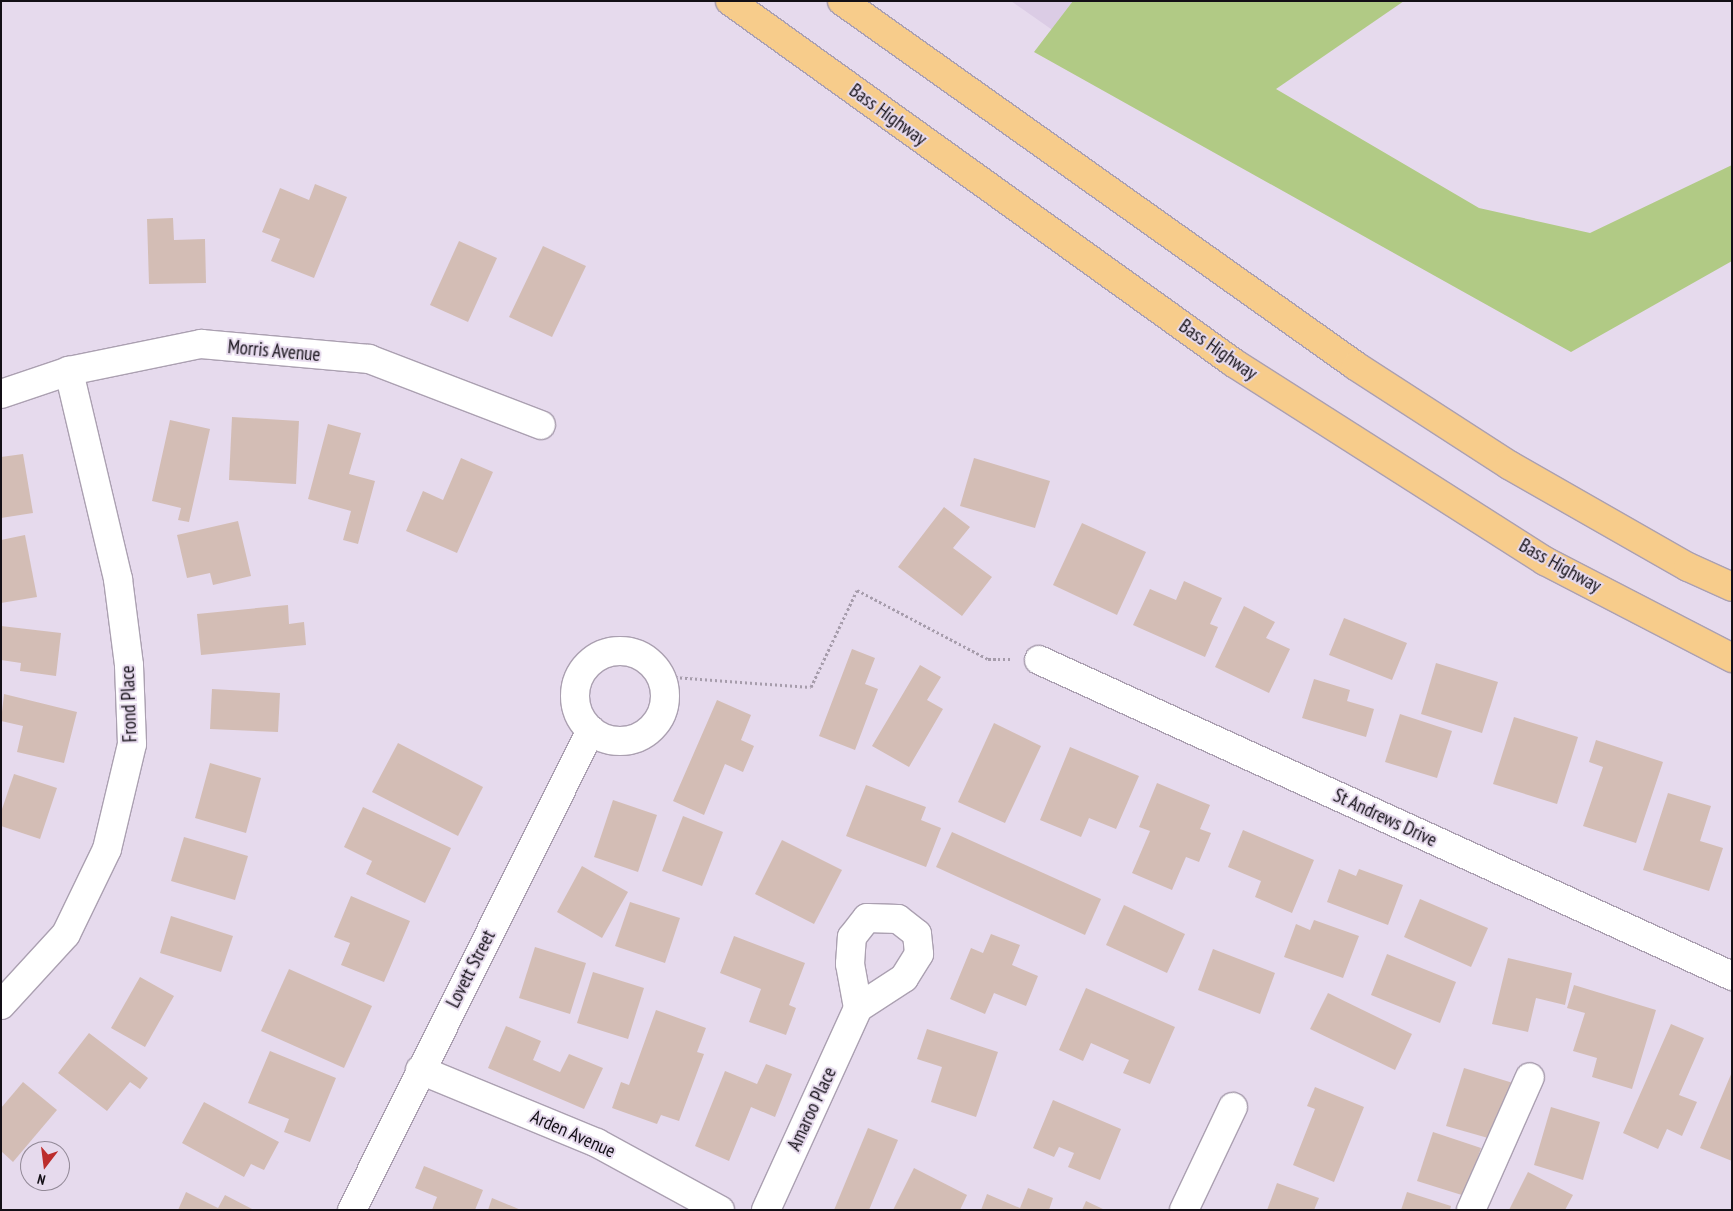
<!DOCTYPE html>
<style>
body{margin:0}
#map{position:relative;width:1733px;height:1211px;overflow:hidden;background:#e6daed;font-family:"PT Sans Narrow",sans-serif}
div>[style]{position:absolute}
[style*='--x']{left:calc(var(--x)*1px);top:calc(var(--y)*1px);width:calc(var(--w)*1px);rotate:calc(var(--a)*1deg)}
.built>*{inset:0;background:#dbcce5}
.green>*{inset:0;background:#b1ca85}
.building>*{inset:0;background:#d3bdb5}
.path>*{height:3px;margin-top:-1.5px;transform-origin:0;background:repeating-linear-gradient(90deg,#a69cab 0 2.5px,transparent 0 5px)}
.roads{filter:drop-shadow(1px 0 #aba0b1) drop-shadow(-1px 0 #aba0b1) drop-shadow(0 1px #aba0b1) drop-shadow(0 -1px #aba0b1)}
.minor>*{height:28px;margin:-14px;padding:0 14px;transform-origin:14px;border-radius:14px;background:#fff}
.minor>.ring{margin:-14px;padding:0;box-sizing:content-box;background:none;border:28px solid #fff;border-radius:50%}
.highway>*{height:28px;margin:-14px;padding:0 14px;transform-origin:14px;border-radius:14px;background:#f7cc8b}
span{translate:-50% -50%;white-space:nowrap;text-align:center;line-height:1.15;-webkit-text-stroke:4px #e6daed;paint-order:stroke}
.street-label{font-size:19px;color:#130f16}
.frame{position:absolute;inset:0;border:2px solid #130f16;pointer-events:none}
.north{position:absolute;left:20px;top:1141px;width:50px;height:50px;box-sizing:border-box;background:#e6daed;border:1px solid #928997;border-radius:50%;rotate:195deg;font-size:14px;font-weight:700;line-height:20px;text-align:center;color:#130f16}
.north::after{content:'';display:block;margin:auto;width:18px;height:22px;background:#bc2d2c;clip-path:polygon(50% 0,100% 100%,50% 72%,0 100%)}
</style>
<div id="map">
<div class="built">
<div style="clip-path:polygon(1011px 1px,1145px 1px,1101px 64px)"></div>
</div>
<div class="green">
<div style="clip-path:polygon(1073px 1px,1404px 1px,1276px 89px,1479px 208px,1590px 233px,1732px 165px,1732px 261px,1571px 352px,1034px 52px)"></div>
</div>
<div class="building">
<div style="clip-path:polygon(315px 184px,347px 197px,314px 278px,271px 261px,280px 239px,262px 232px,280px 188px,309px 200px)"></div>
<div style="clip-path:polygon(173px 218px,174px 240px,205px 239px,206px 283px,149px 284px,147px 219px)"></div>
<div style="clip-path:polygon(459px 241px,497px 258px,468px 322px,430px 305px)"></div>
<div style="clip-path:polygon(543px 246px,586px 266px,552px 337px,509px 317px)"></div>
<div style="clip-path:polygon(232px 417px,299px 421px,296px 484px,229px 480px)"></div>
<div style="clip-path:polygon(170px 420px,210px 429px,189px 522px,178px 520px,181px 508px,152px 501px)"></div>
<div style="clip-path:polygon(328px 424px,361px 433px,349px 474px,375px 481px,358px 544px,343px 540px,351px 511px,308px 499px)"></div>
<div style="clip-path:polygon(23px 454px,33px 513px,1px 518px,1px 457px)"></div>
<div style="clip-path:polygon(461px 458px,493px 472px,457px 553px,406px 531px,423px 491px,443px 500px)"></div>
<div style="clip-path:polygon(974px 458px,1050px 481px,1035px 528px,960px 506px)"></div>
<div style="clip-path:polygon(944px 507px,970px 527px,953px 548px,992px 577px,962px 616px,898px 567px)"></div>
<div style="clip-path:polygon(238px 521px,251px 576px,213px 585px,210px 573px,187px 578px,177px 535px)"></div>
<div style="clip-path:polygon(1082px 523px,1146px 552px,1117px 615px,1053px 585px)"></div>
<div style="clip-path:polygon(25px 535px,37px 597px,1px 603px,1px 540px)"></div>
<div style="clip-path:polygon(1184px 581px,1222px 598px,1210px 624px,1218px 627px,1205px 657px,1133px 625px,1150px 589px,1176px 600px)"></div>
<div style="clip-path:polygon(288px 605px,289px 624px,304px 622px,306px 645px,201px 655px,197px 614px)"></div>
<div style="clip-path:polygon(1244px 606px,1275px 622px,1266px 638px,1290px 649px,1269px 693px,1215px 667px)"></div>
<div style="clip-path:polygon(1344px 618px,1407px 643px,1392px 680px,1329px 655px)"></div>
<div style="clip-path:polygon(1px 626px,61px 633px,56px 676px,20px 671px,21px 663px,1px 660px)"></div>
<div style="clip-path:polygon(852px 649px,875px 658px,865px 684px,878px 689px,855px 750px,819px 736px)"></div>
<div style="clip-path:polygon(1436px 663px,1498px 682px,1482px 733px,1421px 714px)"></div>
<div style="clip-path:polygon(920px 665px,941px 677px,927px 700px,943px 709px,909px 767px,872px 746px)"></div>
<div style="clip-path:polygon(1314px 679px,1350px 690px,1347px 701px,1374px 709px,1366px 737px,1302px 718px)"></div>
<div style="clip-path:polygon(212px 689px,280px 693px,278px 732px,210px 729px)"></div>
<div style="clip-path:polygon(4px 694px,77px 712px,64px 763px,17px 752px,23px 726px,1px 721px)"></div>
<div style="clip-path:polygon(717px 700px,751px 715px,741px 740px,754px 746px,743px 772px,725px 764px,704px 815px,673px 801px)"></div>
<div style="clip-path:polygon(1400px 714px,1452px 731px,1437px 778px,1385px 762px)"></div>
<div style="clip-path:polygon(1514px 717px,1578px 737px,1557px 804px,1493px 784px)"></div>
<div style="clip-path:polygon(994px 723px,1041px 746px,1005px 823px,958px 802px)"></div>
<div style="clip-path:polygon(1596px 740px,1663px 762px,1636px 843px,1583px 826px,1603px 767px,1589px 762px)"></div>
<div style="clip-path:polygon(398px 743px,483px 787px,458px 836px,372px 792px)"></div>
<div style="clip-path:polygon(1070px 747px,1139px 776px,1116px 829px,1089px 818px,1081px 837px,1040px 820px)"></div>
<div style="clip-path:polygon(210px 763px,261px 778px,246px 833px,195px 818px)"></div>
<div style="clip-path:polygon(14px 774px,57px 788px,40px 839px,1px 826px,1px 812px)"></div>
<div style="clip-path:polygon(1157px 783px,1210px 805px,1200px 829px,1211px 833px,1199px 862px,1186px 857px,1172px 890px,1132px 873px,1150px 831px,1139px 827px)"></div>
<div style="clip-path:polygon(866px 785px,926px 807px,921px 820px,941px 828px,926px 867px,846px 836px)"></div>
<div style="clip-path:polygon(1668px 793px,1711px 806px,1700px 841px,1723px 848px,1709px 891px,1643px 870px)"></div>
<div style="clip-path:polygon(613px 800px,657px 815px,638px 872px,594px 857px)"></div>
<div style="clip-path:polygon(363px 807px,451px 848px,425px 903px,366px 874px,372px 861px,344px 847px)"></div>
<div style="clip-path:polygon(683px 816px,723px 832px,702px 886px,662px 871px)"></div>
<div style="clip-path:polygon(1243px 830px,1314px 860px,1292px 913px,1255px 897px,1261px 881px,1228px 867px)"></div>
<div style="clip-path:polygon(952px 832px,1101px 899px,1085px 935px,936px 867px)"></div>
<div style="clip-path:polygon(184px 837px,248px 856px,235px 900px,171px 881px)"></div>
<div style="clip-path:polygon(782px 840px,842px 870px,814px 924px,755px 894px)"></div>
<div style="clip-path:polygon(582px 866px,628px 892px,602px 938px,557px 912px)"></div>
<div style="clip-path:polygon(1339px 869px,1356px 876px,1359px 869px,1403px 885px,1388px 925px,1327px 902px)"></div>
<div style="clip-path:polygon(351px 896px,410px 921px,384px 982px,341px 965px,350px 943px,334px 937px)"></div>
<div style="clip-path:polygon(1420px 899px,1488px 928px,1471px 967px,1404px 937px)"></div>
<div style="clip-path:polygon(630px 902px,680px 918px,665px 963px,615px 946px)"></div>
<div style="clip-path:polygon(1124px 905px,1185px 934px,1167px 973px,1106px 945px)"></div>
<div style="clip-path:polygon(171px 916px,233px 936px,221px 972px,160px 953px)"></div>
<div style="clip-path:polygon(1314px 920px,1359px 936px,1343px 978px,1284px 957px,1296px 924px,1310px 930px)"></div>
<div style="clip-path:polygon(991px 934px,1020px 945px,1012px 965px,1038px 976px,1026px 1006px,994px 993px,985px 1014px,950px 999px,971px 948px,983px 953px)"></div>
<div style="clip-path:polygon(734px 936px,805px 963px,789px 1005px,796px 1008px,786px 1035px,749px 1022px,761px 989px,720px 973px)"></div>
<div style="clip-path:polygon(535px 947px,586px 963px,570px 1014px,519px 998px)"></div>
<div style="clip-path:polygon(1213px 949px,1275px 973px,1260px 1014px,1198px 990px)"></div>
<div style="clip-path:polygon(1387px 954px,1456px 982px,1440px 1023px,1371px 995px)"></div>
<div style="clip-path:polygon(1508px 958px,1572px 973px,1565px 1005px,1536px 998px,1528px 1032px,1492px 1024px)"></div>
<div style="clip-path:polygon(289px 969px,372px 1006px,344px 1068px,261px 1031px)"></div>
<div style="clip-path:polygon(593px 972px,644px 988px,628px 1039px,577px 1023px)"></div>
<div style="clip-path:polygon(140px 977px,174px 996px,145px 1047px,111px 1028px)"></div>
<div style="clip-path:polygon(1574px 985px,1656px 1010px,1632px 1089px,1592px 1077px,1597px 1058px,1573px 1051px,1585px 1013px,1567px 1008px)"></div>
<div style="clip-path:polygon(1086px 988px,1175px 1027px,1150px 1084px,1123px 1073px,1129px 1060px,1091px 1043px,1083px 1061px,1059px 1050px)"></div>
<div style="clip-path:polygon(1328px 993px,1412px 1034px,1395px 1070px,1310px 1029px)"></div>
<div style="clip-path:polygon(656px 1010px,706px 1028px,697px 1052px,704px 1054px,679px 1121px,661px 1115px,657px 1124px,612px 1108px,621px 1082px,629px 1085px)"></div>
<div style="clip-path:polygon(1671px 1024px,1704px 1038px,1679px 1095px,1697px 1102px,1682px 1136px,1667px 1129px,1658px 1149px,1623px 1133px)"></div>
<div style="clip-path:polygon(506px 1026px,541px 1041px,533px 1060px,560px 1072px,569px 1054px,603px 1068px,584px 1109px,488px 1068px)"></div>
<div style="clip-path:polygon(927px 1029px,998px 1052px,976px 1117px,931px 1102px,942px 1067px,917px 1059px)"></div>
<div style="clip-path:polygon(89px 1033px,148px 1078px,140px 1089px,130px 1082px,107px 1111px,58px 1073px)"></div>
<div style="clip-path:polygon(270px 1051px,336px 1078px,310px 1142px,284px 1132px,289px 1119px,248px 1103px)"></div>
<div style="clip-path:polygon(766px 1064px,792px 1074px,775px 1117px,751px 1107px,729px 1161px,695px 1146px,725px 1071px,757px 1084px)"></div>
<div style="clip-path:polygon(1464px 1068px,1513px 1083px,1495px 1140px,1446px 1126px)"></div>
<div style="clip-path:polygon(1732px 1072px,1732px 1161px,1700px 1148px)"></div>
<div style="clip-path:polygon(23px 1082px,57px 1110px,13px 1162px,1px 1151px,1px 1108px)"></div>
<div style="clip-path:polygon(1315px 1087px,1364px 1107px,1334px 1182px,1293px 1165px,1315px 1109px,1307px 1106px)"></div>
<div style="clip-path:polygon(1053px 1100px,1121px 1129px,1100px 1180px,1068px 1167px,1074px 1153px,1059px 1147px,1054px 1157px,1033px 1148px)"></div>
<div style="clip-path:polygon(204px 1102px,279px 1142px,264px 1170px,251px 1164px,244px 1177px,182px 1143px)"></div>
<div style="clip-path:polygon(1551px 1107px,1600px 1122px,1583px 1180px,1534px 1165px)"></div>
<div style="clip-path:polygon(868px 1128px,898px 1140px,869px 1210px,834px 1210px)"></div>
<div style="clip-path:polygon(1433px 1132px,1481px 1148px,1465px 1196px,1417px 1181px)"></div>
<div style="clip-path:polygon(424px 1166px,483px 1190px,475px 1210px,432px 1210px,437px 1197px,415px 1188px)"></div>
<div style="clip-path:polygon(914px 1168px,967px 1195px,960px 1210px,893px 1210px)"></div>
<div style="clip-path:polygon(1528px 1172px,1573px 1195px,1565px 1210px,1509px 1210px)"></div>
<div style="clip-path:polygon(1277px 1183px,1319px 1198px,1314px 1210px,1267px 1210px)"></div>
<div style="clip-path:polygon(1028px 1188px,1053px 1198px,1049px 1210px,981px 1210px,987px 1194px,1020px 1208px)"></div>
<div style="clip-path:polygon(186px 1192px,218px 1208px,225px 1195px,254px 1210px,178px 1210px)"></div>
<div style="clip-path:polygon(1407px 1192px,1451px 1206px,1450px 1210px,1401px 1210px)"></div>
<div style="clip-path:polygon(492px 1198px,521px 1210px,488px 1210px)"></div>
<div style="clip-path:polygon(1086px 1201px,1105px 1210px,1082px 1210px)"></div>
</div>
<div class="path">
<div style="--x:660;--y:676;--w:151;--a:4.2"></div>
<div style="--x:811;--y:687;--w:107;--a:-64.6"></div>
<div style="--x:857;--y:590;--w:148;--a:27.8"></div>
<div style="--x:988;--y:659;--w:23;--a:0"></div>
</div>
<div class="roads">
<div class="minor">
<div style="--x:1;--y:394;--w:72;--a:-18.7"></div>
<div style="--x:69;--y:371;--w:135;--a:-11.6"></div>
<div style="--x:201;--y:344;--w:169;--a:5.1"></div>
<div style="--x:369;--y:359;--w:184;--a:21"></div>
<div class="ring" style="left:575px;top:651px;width:62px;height:62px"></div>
<div style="--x:1039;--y:660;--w:762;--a:24.51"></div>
<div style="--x:1;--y:1005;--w:96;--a:-47.5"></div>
<div style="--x:66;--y:934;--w:94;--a:-64.2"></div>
<div style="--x:107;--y:849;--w:108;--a:-76.6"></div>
<div style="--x:132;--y:744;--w:79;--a:-92.2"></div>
<div style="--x:129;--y:665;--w:87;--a:-97.3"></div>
<div style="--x:118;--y:579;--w:214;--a:-103.3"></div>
<div style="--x:420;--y:1070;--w:191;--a:22.4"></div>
<div style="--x:597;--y:1143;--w:140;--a:28.6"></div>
<div style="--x:352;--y:1210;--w:536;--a:-63.53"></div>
<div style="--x:766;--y:1210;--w:222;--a:-65.5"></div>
<div style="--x:858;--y:1008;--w:45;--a:-100.3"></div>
<div style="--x:850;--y:964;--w:27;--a:-86"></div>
<div style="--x:852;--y:937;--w:24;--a:-52"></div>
<div style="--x:867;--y:918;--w:31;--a:2"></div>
<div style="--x:898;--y:919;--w:24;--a:38"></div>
<div style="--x:917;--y:934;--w:20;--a:84"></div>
<div style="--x:919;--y:954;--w:28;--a:122"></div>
<div style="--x:904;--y:978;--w:55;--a:146.9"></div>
<div style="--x:1184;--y:1210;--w:114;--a:-64.6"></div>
<div style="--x:1471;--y:1210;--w:145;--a:-66.1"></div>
</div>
<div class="highway">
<div style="--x:730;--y:1;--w:621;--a:35.69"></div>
<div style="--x:1234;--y:363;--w:369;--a:32.5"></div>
<div style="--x:1545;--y:561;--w:211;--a:27.4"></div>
<div style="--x:842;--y:1;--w:630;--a:35.38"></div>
<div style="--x:1356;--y:366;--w:182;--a:32.9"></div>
<div style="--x:1509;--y:465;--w:206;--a:29.7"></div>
<div style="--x:1688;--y:567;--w:48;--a:24.4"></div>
</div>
</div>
<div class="street-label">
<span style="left:888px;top:115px;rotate:36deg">Bass Highway</span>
<span style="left:1218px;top:350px;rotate:35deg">Bass Highway</span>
<span style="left:274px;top:351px;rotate:5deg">Morris Avenue</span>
<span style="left:1560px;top:566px;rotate:29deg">Bass Highway</span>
<span style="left:129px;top:704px;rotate:-92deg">Frond Place</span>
<span style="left:1385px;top:818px;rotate:25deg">St Andrews Drive</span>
<span style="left:471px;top:969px;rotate:-63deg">Lovett Street</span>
<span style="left:812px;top:1109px;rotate:-65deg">Amaroo Place</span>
<span style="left:573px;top:1134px;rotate:24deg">Arden Avenue</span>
</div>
<div class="frame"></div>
<div class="north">N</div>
</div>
